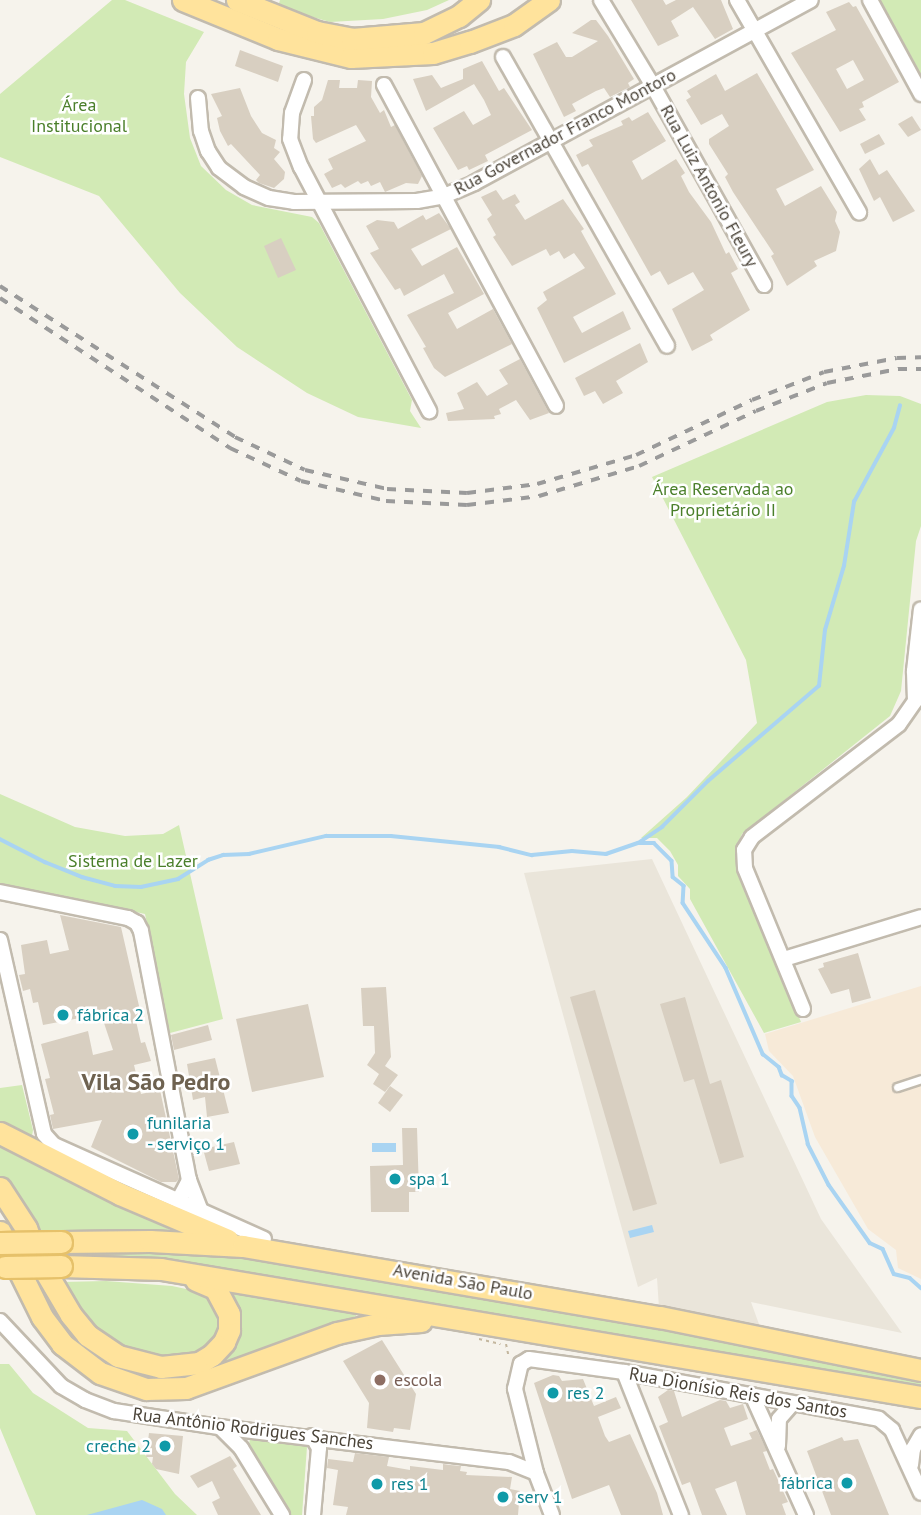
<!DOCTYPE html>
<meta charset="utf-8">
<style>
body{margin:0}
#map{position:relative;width:921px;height:1515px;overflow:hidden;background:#f6f3ec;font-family:"PT Sans",sans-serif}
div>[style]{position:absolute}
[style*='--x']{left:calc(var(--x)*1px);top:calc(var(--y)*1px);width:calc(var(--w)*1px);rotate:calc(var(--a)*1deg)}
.residential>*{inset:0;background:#eae5da}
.commercial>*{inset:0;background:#f7ead8}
.green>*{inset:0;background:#d2eab5}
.water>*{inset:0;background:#a9d4f2}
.stream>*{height:3.5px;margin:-1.75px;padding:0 1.75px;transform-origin:1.75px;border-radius:1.75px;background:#a9d4f2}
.building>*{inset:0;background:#d8cfc1}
.path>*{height:2px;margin-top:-1px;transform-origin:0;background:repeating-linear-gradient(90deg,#c4b79f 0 3.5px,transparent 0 7px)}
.roads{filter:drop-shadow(2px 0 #c2bbae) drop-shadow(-2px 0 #c2bbae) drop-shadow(0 2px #c2bbae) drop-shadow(0 -2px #c2bbae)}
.lane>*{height:7px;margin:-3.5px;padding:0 3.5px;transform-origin:3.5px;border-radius:3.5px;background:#fff}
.street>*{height:14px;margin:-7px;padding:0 7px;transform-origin:7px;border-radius:7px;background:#fff}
.primary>*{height:21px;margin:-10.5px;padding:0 10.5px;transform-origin:10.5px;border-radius:10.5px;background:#ffe39c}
.rail>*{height:3.5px;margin-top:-1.75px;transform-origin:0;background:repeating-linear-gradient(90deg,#9a9a9a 0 9px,transparent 0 18px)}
.bridges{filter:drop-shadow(2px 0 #e6c16a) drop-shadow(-2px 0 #e6c16a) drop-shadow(0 2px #e6c16a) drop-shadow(0 -2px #e6c16a)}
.primary-bridge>*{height:21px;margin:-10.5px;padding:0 10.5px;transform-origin:10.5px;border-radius:10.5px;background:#ffe39c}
.dots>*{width:19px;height:19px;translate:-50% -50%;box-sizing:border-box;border:4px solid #fff;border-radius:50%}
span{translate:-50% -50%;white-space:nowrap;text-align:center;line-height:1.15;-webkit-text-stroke:5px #fff;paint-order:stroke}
.park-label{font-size:18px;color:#4a7f2a}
.street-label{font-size:18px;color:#4b4439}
.culture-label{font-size:18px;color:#0d838f}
.left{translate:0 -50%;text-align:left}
.right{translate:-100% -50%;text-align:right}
.education-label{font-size:18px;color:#785e54}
.district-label{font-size:24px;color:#6e6250;font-weight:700}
</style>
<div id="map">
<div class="residential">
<div style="clip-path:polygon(652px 859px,821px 1219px,902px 1333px,751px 1302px,760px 1327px,659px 1308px,657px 1278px,638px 1287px,524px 873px)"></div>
</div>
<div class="commercial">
<div style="clip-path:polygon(921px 986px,921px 1279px,898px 1268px,896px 1250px,868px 1229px,815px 1137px,793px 1076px,769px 1051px,765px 1034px)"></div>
</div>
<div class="green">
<div style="clip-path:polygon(112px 0,125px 0,204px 32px,186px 62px,184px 94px,190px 138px,201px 166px,226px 190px,252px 205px,312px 217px,319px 223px,412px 400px,410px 411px,421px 428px,358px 417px,307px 393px,237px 347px,180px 293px,99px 196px,0 157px,0 94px)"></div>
<div style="clip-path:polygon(280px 0,449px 0,427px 10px,383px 19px,330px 22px,278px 7px)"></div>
<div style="clip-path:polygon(878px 0,921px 0,921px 79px)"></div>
<div style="clip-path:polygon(866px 395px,900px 396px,921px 404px,921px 526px,916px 541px,901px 691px,890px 716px,742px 834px,735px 850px,739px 873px,801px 1022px,764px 1033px,690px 899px,690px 889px,678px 876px,678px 865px,670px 851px,657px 838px,641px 838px,687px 797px,757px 723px,746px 660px,652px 477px,827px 402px)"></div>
<div style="clip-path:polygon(0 794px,75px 827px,125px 836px,163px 834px,179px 825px,223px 1019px,170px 1033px,145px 914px,0 883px)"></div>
<div style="clip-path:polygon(22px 1085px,33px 1130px,32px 1136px,24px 1136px,0 1125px,0 1088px)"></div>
<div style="clip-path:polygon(0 1144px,89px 1190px,183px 1236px,107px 1231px,33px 1233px,0 1180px)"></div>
<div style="clip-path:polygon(86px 1248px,227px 1254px,490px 1295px,921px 1377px,921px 1389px,46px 1259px,44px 1250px)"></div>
<div style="clip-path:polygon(106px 1281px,172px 1286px,205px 1293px,221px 1311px,222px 1332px,204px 1355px,140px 1358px,95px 1335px,62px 1282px)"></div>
<div style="clip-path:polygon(30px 1285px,44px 1285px,110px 1359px,223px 1355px,224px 1289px,355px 1311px,356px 1316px,171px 1383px,119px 1374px,76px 1348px)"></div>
<div style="clip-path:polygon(0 1364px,9px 1364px,33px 1393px,88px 1428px,127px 1431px,175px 1494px,197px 1515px,36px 1515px,0 1428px)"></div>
<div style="clip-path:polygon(250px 1438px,305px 1444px,307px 1447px,302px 1515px,290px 1515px,249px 1446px)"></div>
</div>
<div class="water">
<div style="clip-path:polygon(372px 1143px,396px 1143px,396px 1152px,372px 1152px)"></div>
<div style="clip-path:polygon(652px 1225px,654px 1232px,630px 1238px,628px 1231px)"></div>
<div style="clip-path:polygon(142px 1500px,162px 1509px,166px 1515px,87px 1515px)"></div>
</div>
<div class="stream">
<div style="--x:0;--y:839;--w:51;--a:27.1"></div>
<div style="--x:45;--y:862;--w:40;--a:22"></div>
<div style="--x:82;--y:877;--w:34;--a:15"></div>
<div style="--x:115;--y:886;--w:26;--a:2"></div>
<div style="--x:141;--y:887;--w:38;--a:-12"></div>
<div style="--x:178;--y:879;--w:36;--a:-32"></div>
<div style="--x:208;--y:860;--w:16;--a:-18"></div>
<div style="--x:223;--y:855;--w:26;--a:-2"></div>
<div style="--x:249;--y:854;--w:79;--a:-13.2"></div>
<div style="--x:326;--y:836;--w:65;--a:0"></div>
<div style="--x:391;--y:836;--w:109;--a:5.8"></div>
<div style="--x:499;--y:847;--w:34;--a:14"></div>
<div style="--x:532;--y:855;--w:40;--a:-5.7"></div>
<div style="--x:572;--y:851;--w:34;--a:5"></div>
<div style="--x:606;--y:854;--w:34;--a:-19"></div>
<div style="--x:638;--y:843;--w:16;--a:0"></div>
<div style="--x:654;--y:843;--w:25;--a:45"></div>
<div style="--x:672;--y:861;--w:16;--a:86"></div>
<div style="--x:673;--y:877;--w:14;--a:39"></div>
<div style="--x:684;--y:886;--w:17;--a:93"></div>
<div style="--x:683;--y:903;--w:78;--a:56.5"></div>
<div style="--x:726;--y:968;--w:94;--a:66.7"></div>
<div style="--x:763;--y:1054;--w:21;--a:39"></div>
<div style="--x:779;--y:1067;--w:9;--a:69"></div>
<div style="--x:782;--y:1075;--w:12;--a:31"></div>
<div style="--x:792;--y:1081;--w:15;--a:90"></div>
<div style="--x:792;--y:1096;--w:14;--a:56"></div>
<div style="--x:800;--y:1108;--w:37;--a:77"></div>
<div style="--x:808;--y:1144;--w:46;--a:62.9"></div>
<div style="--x:829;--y:1185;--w:71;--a:54.7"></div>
<div style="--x:870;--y:1243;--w:14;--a:25"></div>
<div style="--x:883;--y:1249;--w:27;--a:66"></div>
<div style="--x:894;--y:1274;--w:16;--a:14"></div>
<div style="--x:910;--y:1278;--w:15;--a:42"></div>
<div style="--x:640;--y:842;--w:27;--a:-34"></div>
<div style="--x:662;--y:827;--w:65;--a:-45"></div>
<div style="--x:708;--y:781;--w:146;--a:-40.6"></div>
<div style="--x:819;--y:686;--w:56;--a:-83.9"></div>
<div style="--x:825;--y:630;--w:67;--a:-73.5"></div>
<div style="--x:844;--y:566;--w:65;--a:-81.1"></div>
<div style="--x:854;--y:502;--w:84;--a:-61.6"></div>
<div style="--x:894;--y:428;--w:23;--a:-75"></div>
</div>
<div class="building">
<div style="clip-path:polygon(631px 0,663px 0,666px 5px,676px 0,721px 0,733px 29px,715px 39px,693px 7px,671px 21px,679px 36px,658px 46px)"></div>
<div style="clip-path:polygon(evenodd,849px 2px,853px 7px,856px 6px,899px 82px,862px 102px,864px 107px,859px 109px,866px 120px,840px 132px,791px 53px,836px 30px,826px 12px,849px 2px,853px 60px,864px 80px,847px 89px,836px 69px,853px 60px)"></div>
<div style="clip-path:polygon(591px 20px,596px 20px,608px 36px,634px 79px,628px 83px,630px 87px,610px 97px,604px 88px,596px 91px,572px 104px,576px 111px,564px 117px,533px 54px,557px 42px,566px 57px,572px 57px,598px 41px,572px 33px)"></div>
<div style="clip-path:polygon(240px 50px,283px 66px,278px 82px,235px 66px)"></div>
<div style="clip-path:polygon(482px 61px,499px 91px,504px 88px,532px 130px,485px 155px,488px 161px,469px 170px,467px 166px,458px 170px,433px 128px,464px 111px,473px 125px,491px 115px,484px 100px,474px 84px,426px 111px,413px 79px,432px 75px,441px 88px,463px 79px,463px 69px)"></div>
<div style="clip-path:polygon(757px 73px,814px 170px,776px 189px,785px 206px,821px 186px,837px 212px,835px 221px,840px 232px,836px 251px,814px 261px,817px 266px,787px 286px,771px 256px,774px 254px,733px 192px,725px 177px,728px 174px,709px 144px,709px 139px,729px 126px,722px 114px,701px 125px,686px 100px,691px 97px,687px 91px,716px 74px,725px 91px)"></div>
<div style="clip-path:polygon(328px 80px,340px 80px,339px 88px,357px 88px,358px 80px,372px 81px,371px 97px,380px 113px,384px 110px,391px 127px,395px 125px,422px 176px,418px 184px,406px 183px,385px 192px,380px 182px,371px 186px,368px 181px,361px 184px,358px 181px,345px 188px,341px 184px,332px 188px,324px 174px,333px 169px,328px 159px,366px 141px,356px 125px,316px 143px,313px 139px,311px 116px,314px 116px,314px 107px,322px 100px)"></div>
<div style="clip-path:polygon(240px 88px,251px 116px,262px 133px,276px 140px,274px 148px,280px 152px,274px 159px,285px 172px,284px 179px,274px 188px,259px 183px,256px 180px,260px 175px,231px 144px,228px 146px,220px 131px,217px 118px,222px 116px,211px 94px)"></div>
<div style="clip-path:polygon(648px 112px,666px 141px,632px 161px,642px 180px,676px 159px,685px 173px,681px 176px,689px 192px,711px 222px,726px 254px,729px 252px,738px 269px,731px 273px,750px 310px,710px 335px,713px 340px,692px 351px,672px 309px,704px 290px,693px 272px,668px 285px,660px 271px,651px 276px,588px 164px,582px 167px,576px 155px,593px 146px,589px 140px,623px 125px,621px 121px,629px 117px,632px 121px)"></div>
<div style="clip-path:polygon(912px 116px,921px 130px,908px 137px,898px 124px)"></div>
<div style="clip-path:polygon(879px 134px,885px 144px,865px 154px,860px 144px)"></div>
<div style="clip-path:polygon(870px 159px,879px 175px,887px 170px,915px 211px,893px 222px,880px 197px,874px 201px,859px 169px)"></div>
<div style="clip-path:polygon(496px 190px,503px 200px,515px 194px,520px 202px,515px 205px,525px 220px,563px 199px,584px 229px,581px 231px,616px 294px,573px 317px,582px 333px,623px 311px,631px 329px,564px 363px,537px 308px,547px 300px,543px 292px,585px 268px,574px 253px,564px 259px,559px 251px,550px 256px,546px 249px,512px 266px,493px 237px,496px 235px,487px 219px,492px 215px,481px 197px)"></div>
<div style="clip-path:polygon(439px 213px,451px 229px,411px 249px,422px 266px,457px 247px,484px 294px,448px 313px,457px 329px,493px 309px,512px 344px,445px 377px,434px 368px,423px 348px,426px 347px,407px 315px,454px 293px,444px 274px,404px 296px,400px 288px,395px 290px,370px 253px,379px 249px,366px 226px,377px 220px,394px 222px,398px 229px,423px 215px,426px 220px)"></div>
<div style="clip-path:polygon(281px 238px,296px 270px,278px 278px,264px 246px)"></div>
<div style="clip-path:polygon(640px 343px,648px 362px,616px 381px,623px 393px,603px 404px,595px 391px,584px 396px,575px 378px)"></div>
<div style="clip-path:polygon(520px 359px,549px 413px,530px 420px,516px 400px,499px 409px,501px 414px,494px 416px,495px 419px,448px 421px,446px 413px,464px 409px,457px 393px,477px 382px,487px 396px,508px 384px,499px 370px)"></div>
<div style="clip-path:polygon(60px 915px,121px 927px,142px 1019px,136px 1021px,141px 1043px,145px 1042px,151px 1061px,134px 1065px,141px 1094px,160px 1090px,179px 1179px,176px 1182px,161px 1182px,91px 1147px,102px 1120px,53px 1129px,50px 1115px,54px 1114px,45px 1079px,50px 1078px,41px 1044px,88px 1031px,93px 1055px,113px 1050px,101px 1014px,43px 1025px,38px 1002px,33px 1003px,30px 989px,23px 991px,19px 975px,25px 974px,21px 945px,47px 940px,50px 954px,69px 950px)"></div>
<div style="clip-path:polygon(858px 953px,871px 998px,852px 1003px,849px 989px,831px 994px,818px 969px,824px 967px,823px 963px)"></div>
<div style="clip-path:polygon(386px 987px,391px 1057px,385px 1066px,398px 1075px,385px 1092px,373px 1084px,379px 1074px,367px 1065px,375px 1053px,374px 1026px,363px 1026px,361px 988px)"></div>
<div style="clip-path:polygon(595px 990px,657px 1204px,633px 1211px,570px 997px)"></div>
<div style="clip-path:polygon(685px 997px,710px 1084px,721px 1080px,744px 1157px,720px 1164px,694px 1079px,684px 1082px,660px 1004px)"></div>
<div style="clip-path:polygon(308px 1004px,324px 1077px,252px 1092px,236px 1019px)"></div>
<div style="clip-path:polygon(208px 1025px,212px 1040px,174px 1050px,171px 1035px)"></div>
<div style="clip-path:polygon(215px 1058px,229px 1113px,207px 1117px,205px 1097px,193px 1100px,187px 1064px)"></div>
<div style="clip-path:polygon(390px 1086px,403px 1095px,390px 1112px,378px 1103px)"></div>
<div style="clip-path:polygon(402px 1128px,417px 1128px,419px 1192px,409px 1192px,409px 1212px,371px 1212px,370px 1166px,403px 1165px)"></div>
<div style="clip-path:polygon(234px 1142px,240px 1164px,209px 1171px,203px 1149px)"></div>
<div style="clip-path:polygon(382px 1340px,416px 1394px,410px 1430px,394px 1428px,393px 1432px,367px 1428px,369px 1403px,343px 1361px)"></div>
<div style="clip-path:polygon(553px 1375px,559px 1376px,562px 1381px,583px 1379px,594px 1406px,616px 1397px,621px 1408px,598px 1417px,605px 1436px,609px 1442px,630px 1434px,657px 1493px,663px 1515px,621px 1515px,609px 1485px,572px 1499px,534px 1383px)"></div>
<div style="clip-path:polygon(668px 1390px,674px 1391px,682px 1417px,720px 1400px,726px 1401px,730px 1408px,743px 1404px,748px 1419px,724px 1428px,731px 1446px,752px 1439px,749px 1433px,757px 1430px,767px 1451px,763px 1452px,770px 1470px,773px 1469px,788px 1502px,782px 1504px,786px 1515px,746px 1515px,736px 1481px,715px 1489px,727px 1515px,702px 1515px,690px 1482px,682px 1485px,659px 1426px,668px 1422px,658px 1397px)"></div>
<div style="clip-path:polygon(149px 1433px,183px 1436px,179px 1474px,156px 1469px,152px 1464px,153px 1457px,146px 1457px)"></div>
<div style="clip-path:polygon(842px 1437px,844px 1441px,858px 1439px,889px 1515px,831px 1515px,807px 1451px)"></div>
<div style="clip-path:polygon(355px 1453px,389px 1457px,387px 1466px,410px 1470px,410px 1466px,443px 1470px,443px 1464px,450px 1465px,461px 1466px,460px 1471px,467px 1472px,466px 1475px,512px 1477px,510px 1489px,520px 1491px,518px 1515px,346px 1515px,348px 1507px,333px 1505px,338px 1470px,327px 1468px,328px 1459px,353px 1462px)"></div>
<div style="clip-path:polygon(230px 1456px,237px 1466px,233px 1469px,261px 1515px,218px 1515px,212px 1502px,220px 1498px,212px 1481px,198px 1488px,190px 1476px)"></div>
</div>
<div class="path">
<div style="--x:479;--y:1339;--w:22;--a:13"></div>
<div style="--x:506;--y:1344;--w:14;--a:78"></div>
</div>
<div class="roads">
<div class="lane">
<div style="--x:897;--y:1087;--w:25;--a:-18"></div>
</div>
<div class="street">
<div style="--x:601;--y:0;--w:100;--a:58.8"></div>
<div style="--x:653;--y:86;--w:228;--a:60.8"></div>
<div style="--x:737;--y:0;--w:245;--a:60.1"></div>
<div style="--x:870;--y:0;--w:107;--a:61.5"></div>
<div style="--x:503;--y:57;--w:332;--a:60.4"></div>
<div style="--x:304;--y:80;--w:35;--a:110"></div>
<div style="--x:292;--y:113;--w:26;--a:94"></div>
<div style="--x:290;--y:139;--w:30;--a:69"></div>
<div style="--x:301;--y:167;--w:276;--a:62.3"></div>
<div style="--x:384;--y:85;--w:364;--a:61.8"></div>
<div style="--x:198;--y:98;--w:33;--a:85"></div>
<div style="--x:201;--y:131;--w:21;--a:71"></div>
<div style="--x:208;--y:151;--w:20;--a:57"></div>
<div style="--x:219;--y:168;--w:31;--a:37"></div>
<div style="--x:244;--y:187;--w:27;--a:24"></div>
<div style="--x:269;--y:198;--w:25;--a:9"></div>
<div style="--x:294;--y:202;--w:123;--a:-0.5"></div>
<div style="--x:417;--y:201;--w:27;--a:-10"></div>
<div style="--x:444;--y:196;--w:33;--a:-23"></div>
<div style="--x:474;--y:183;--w:383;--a:-28.5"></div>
<div style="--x:0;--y:892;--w:131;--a:11.5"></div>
<div style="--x:128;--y:918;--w:10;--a:29"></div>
<div style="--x:137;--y:923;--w:9;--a:63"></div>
<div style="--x:141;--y:931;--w:254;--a:79.1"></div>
<div style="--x:0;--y:940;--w:199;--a:77.2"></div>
<div style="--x:44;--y:1134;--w:15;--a:48"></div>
<div style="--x:54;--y:1145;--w:230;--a:24.1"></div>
<div style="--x:784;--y:959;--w:143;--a:-17"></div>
<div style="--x:803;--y:1009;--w:152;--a:-112.4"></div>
<div style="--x:745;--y:868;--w:18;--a:-93"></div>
<div style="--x:744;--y:850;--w:15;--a:-58"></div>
<div style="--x:752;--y:837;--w:185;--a:-37.5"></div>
<div style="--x:899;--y:724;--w:28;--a:-55"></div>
<div style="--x:915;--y:701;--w:30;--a:-92"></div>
<div style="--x:914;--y:671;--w:62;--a:-83.6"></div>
<div style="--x:178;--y:1201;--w:24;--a:-62"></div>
<div style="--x:189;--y:1180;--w:33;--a:69"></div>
<div style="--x:0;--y:1321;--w:89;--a:46.8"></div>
<div style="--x:61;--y:1386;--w:28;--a:30"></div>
<div style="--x:85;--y:1400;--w:31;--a:21"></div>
<div style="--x:114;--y:1411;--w:106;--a:8.7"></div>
<div style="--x:219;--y:1427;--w:292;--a:6.9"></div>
<div style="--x:509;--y:1462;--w:29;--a:22"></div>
<div style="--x:624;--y:1372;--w:154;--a:68.3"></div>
<div style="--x:752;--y:1395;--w:132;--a:65.8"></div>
<div style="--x:221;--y:1428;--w:28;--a:45"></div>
<div style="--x:241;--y:1448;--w:79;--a:58.5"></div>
<div style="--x:312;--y:1436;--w:14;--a:60"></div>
<div style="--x:319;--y:1448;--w:67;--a:95.1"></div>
<div style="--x:778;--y:1446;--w:27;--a:-88"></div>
<div style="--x:779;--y:1419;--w:20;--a:-49"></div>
<div style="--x:911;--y:1465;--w:16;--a:-83"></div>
<div style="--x:913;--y:1449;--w:16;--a:-60"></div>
<div style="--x:552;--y:1515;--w:45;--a:-110.9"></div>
<div style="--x:536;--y:1473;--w:87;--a:-104"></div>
<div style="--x:515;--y:1389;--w:26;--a:-77"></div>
<div style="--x:521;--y:1364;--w:9;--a:-32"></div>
<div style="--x:529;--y:1359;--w:96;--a:7.8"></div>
<div style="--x:624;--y:1372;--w:259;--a:10.4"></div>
<div style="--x:879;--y:1419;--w:17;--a:40"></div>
<div style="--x:892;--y:1430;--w:69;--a:65.3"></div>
</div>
<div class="primary">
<div style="--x:183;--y:0;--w:103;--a:22.3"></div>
<div style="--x:278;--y:39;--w:75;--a:13.9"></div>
<div style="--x:351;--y:57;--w:82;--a:-2.8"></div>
<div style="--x:433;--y:53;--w:39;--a:-17"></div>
<div style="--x:470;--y:42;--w:47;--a:-21.1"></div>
<div style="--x:514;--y:25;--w:43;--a:-35.5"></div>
<div style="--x:237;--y:0;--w:86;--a:21.8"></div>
<div style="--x:317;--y:32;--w:36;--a:11"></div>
<div style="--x:352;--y:39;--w:72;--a:-4.8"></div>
<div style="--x:424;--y:33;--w:39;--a:-26"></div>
<div style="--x:459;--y:16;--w:26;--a:-39"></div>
<div style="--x:0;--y:1133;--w:135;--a:26.9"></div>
<div style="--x:120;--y:1194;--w:117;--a:23.1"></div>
<div style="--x:0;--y:1188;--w:48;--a:57"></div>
<div style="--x:26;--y:1228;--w:33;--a:69"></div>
<div style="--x:38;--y:1259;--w:65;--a:59.5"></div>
<div style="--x:71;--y:1315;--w:26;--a:51"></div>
<div style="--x:87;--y:1335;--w:37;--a:34"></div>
<div style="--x:118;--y:1356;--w:44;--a:14.3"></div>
<div style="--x:161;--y:1367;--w:38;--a:-6"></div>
<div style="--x:199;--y:1363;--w:15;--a:-32"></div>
<div style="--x:212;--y:1355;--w:18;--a:-47"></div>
<div style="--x:224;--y:1342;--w:13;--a:-67"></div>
<div style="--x:229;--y:1330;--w:16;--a:-90"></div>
<div style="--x:229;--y:1314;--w:30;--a:-118"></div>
<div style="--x:215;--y:1288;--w:21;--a:-157"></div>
<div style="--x:0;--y:1232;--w:95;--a:63.7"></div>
<div style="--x:42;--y:1317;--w:34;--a:53"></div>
<div style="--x:62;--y:1344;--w:48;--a:37.3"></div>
<div style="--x:100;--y:1373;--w:49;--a:19.2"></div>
<div style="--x:146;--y:1389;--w:40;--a:-1.4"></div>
<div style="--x:186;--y:1388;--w:161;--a:-20"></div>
<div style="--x:337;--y:1333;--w:42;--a:-12.4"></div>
<div style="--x:378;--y:1324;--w:43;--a:-4"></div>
<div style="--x:61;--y:1242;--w:89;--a:-0.6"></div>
<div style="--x:150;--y:1241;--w:93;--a:3.1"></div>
<div style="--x:243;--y:1246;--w:423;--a:9.7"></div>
<div style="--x:660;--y:1317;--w:266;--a:11.5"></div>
<div style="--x:61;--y:1266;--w:100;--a:1.7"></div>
<div style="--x:161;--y:1269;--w:771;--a:9.56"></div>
</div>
</div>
<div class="rail">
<div style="--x:0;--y:286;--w:279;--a:32.7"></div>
<div style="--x:235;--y:437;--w:77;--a:25.2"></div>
<div style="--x:305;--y:470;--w:84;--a:13"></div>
<div style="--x:387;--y:489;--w:80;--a:2.9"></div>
<div style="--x:467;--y:493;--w:71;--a:-7.3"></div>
<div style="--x:537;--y:484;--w:103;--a:-16.3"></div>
<div style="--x:636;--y:455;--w:128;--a:-25.4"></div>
<div style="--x:752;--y:400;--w:77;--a:-21.3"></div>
<div style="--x:824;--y:372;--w:74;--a:-10.9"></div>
<div style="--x:897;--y:358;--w:24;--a:-2"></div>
<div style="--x:0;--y:298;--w:275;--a:33.1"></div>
<div style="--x:230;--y:448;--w:78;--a:24.9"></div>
<div style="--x:301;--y:481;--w:87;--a:13.2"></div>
<div style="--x:386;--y:501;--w:81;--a:2.8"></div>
<div style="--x:467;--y:505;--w:73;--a:-7.1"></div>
<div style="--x:539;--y:496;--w:104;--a:-16.7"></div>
<div style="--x:639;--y:466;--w:129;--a:-25.2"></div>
<div style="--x:756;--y:411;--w:76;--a:-21.5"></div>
<div style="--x:827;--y:383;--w:72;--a:-11.2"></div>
<div style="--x:898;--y:369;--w:23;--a:0"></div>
</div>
<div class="bridges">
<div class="primary-bridge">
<div style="--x:0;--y:1243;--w:61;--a:-0.9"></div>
<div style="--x:5;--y:1267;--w:56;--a:-1"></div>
</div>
</div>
<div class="dots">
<div style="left:63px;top:1015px;background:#0f9aa8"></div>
<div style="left:133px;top:1134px;background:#0f9aa8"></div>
<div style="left:395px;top:1179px;background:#0f9aa8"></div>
<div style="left:380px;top:1380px;background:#8d6e63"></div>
<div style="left:553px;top:1393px;background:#0f9aa8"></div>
<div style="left:165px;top:1446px;background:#0f9aa8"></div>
<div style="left:847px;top:1483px;background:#0f9aa8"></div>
<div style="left:377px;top:1484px;background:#0f9aa8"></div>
<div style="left:503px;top:1497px;background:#0f9aa8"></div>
</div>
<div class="park-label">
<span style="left:79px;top:116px">Área<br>Institucional</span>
<span style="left:723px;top:500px">Área Reservada ao<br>Proprietário II</span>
<span style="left:133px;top:861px">Sistema de Lazer</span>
</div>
<div class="street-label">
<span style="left:565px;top:132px;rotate:-28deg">Rua Governador Franco Montoro</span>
<span style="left:709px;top:186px;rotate:61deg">Rua Luiz Antonio Fleury</span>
<span style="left:463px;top:1282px;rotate:10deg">Avenida São Paulo</span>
<span style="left:738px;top:1393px;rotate:10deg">Rua Dionísio Reis dos Santos</span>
<span style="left:253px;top:1429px;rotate:7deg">Rua Antônio Rodrigues Sanches</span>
</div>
<div class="culture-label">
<span class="left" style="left:77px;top:1015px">fábrica 2</span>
<span class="left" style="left:147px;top:1134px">funilaria<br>- serviço 1</span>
<span class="left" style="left:409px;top:1179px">spa 1</span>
<span class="left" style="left:567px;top:1393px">res 2</span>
<span class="right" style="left:151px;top:1446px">creche 2</span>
<span class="right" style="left:833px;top:1483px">fábrica</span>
<span class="left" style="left:391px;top:1484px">res 1</span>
<span class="left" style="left:517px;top:1497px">serv 1</span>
</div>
<div class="education-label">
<span class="left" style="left:394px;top:1380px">escola</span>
</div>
<div class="district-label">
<span style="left:156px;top:1082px">Vila São Pedro</span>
</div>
</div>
